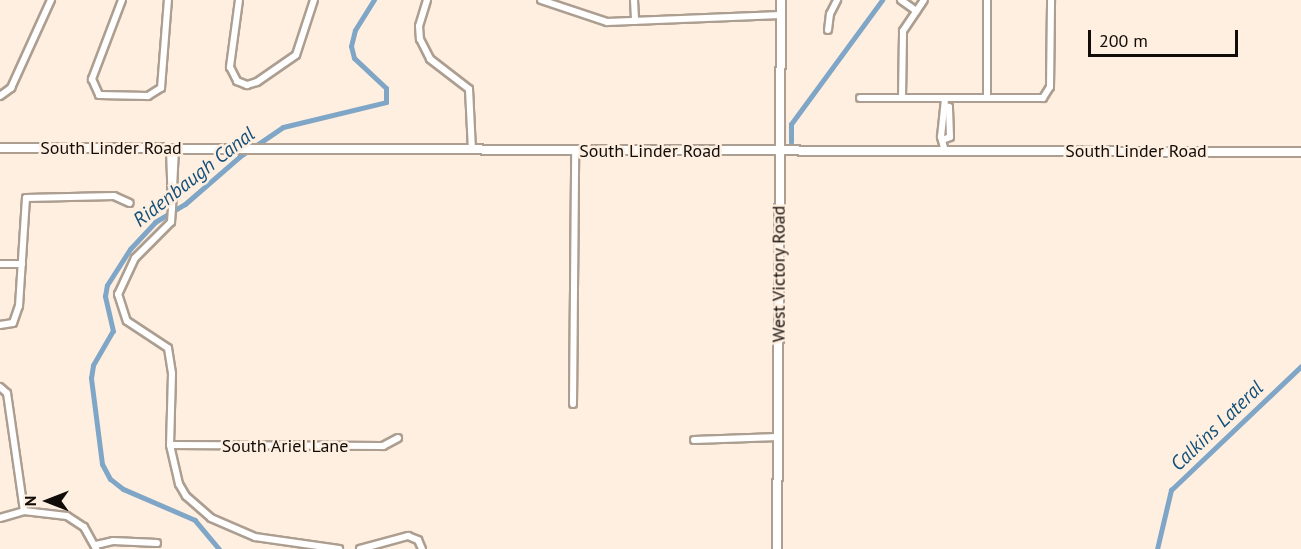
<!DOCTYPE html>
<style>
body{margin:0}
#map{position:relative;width:1301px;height:549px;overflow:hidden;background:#ffefe0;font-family:"PT Sans",sans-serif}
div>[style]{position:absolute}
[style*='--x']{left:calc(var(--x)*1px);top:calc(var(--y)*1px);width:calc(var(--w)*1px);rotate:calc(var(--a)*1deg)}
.canal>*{height:5px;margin:-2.5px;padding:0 2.5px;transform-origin:2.5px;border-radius:2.5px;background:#80a6c7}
.roads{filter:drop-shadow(2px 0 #ac9e90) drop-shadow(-2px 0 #ac9e90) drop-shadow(0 2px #ac9e90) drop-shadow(0 -2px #ac9e90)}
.street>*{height:6px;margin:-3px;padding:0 3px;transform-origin:3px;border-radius:3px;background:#fff}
.secondary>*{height:8px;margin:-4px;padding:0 4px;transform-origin:4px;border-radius:4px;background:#fff}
span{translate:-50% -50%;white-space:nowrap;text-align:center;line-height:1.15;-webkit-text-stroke:5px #ffefe0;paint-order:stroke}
.street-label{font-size:18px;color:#110c07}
.water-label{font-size:20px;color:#12507b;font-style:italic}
.north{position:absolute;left:18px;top:471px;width:60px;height:60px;-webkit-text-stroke:4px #ffefe0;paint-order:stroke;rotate:270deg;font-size:16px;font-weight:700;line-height:24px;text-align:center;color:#110c07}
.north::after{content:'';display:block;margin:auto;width:21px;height:27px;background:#110c07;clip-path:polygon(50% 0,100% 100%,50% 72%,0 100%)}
.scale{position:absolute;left:1088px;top:30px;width:150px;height:27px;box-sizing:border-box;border:3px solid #110c07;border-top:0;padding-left:8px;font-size:18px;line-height:21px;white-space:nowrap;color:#110c07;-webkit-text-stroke:4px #ffefe0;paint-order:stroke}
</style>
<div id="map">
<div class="canal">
<div style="--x:791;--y:142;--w:18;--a:-90"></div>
<div style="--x:791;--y:124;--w:154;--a:-53.7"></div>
<div style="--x:219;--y:549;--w:38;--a:-130"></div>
<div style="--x:195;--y:520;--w:78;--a:-156.7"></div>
<div style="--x:123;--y:489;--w:16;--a:-142"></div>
<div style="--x:110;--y:479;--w:17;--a:-118"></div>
<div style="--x:102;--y:464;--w:87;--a:-97.3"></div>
<div style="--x:91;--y:378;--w:13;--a:-81"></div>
<div style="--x:93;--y:365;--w:39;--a:-60"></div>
<div style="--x:113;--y:331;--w:36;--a:-103"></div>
<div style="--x:105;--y:296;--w:11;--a:-80"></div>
<div style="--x:107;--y:285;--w:43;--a:-57.4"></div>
<div style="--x:130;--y:249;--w:37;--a:-47"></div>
<div style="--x:155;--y:222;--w:35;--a:-31"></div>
<div style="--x:185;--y:204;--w:72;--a:-41"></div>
<div style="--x:239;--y:157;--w:53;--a:-34.3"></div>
<div style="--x:283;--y:127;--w:106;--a:-13.6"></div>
<div style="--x:386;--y:102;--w:14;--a:-90"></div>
<div style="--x:386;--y:88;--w:44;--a:-136.8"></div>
<div style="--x:354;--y:58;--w:12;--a:-104"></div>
<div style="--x:351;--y:46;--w:16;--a:-76"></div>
<div style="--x:355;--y:30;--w:36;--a:-58"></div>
<div style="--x:1157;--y:549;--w:61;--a:-76.7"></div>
<div style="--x:1171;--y:490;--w:180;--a:-43.6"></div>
</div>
<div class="roads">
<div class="street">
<div style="--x:122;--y:0;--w:85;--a:110.8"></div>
<div style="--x:92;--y:79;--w:17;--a:66"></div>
<div style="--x:99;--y:95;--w:49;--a:1.2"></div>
<div style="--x:148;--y:96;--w:15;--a:-32"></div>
<div style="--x:161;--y:88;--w:88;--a:-85.5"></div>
<div style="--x:239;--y:0;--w:68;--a:97.7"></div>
<div style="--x:230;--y:67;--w:16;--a:63"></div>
<div style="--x:237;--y:81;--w:11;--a:22"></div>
<div style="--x:247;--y:85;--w:10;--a:-17"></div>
<div style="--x:257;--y:82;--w:47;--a:-34.7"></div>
<div style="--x:296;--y:55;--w:58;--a:-71.9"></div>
<div style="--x:427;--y:0;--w:27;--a:107"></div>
<div style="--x:419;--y:26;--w:13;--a:86"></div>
<div style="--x:420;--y:39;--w:22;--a:63"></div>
<div style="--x:430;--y:59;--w:49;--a:37.6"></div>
<div style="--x:469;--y:89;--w:61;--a:87.2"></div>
<div style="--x:541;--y:0;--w:70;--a:18.4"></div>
<div style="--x:607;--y:22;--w:174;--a:-2.3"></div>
<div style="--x:634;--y:0;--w:21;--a:87"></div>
<div style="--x:901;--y:0;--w:19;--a:36"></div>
<div style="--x:828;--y:30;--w:16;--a:-83"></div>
<div style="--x:830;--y:14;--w:16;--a:-63"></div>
<div style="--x:0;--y:96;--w:14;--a:-36"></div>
<div style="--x:11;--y:88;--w:97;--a:-65.6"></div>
<div style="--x:860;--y:98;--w:183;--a:0"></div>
<div style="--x:1043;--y:98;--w:13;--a:-58"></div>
<div style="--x:1050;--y:87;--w:87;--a:-89.3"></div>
<div style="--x:902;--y:98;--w:67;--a:-89.1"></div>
<div style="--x:903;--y:31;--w:37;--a:-56"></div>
<div style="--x:987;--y:98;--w:98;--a:-90"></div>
<div style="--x:945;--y:139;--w:5;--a:-22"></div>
<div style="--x:950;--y:137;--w:30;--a:-92"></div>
<div style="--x:949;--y:107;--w:4;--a:-166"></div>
<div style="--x:170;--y:148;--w:60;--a:88.1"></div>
<div style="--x:172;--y:208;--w:60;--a:-87.1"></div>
<div style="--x:945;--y:151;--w:15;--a:-106"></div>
<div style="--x:941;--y:137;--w:39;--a:-84"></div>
<div style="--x:172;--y:208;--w:14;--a:94"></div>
<div style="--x:171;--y:222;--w:51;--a:135"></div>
<div style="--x:135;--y:258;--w:40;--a:115"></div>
<div style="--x:118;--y:294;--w:28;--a:72"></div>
<div style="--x:127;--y:321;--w:49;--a:33.4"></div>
<div style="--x:168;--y:348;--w:26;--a:81"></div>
<div style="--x:172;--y:374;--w:71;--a:91.6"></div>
<div style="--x:170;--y:445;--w:40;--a:77"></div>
<div style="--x:179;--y:484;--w:14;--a:60"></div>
<div style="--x:186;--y:496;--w:33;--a:41"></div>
<div style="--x:211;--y:518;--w:48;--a:23.4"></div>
<div style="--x:255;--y:537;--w:85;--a:8.1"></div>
<div style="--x:0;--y:264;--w:22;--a:0"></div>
<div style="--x:0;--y:325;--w:13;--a:-9"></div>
<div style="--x:13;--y:323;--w:18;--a:-71"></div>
<div style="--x:19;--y:306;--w:108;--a:-86.3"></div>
<div style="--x:26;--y:198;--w:88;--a:-1.3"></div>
<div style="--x:114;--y:196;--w:17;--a:24"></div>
<div style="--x:0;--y:387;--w:9;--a:41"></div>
<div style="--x:7;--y:393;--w:119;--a:81.8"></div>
<div style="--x:573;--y:404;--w:253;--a:-89.5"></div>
<div style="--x:694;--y:440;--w:84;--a:-2"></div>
<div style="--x:170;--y:445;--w:213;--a:0.3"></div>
<div style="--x:383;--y:446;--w:17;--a:-28"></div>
<div style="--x:0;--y:518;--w:25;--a:-16"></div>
<div style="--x:24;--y:511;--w:43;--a:6.6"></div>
<div style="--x:67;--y:516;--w:20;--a:33"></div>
<div style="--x:84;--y:527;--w:25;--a:61"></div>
<div style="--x:96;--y:545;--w:17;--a:-13"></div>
<div style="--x:113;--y:541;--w:44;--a:2.6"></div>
<div style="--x:360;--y:549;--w:50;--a:-15.2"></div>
<div style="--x:408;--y:536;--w:11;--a:22"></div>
<div style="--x:418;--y:540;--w:10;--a:66"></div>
</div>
<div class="secondary">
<div style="--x:0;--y:148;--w:1301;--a:0.18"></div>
<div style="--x:777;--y:549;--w:549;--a:-89.58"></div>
</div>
</div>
<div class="street-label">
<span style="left:111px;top:148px">South Linder Road</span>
<span style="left:650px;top:151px">South Linder Road</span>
<span style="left:1136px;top:151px">South Linder Road</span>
<span style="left:779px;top:274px;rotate:-90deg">West Victory Road</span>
<span style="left:285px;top:446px">South Ariel Lane</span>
</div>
<div class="water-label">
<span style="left:194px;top:177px;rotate:-38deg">Ridenbaugh Canal</span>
<span style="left:1217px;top:426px;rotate:-44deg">Calkins Lateral</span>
</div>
<div class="north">N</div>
<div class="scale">200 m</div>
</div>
